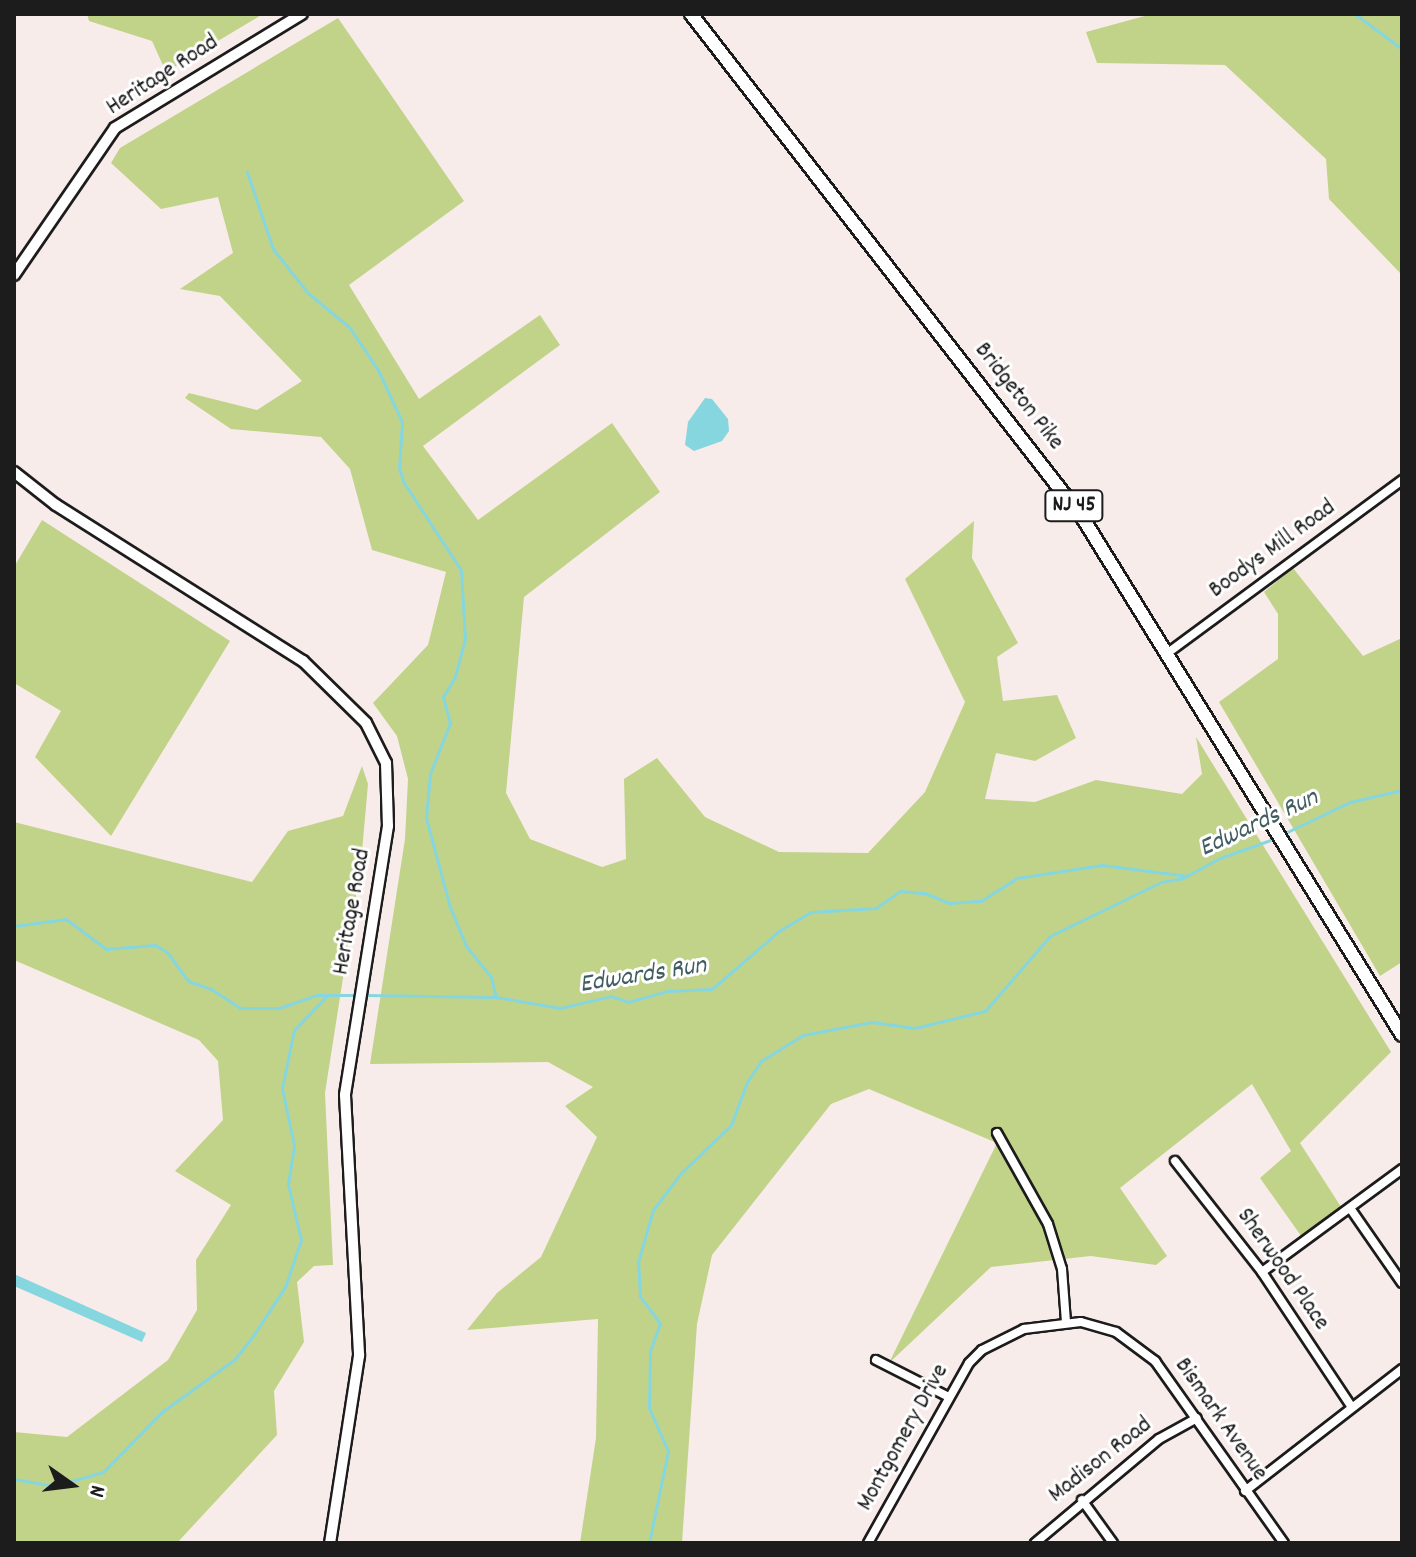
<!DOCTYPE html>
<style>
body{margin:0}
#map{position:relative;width:1416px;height:1557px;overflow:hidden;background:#f8ecea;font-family:Dekko,sans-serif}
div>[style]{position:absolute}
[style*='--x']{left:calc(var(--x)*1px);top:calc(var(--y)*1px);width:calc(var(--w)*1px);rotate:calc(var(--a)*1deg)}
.green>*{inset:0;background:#c1d388}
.water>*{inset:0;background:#86d6df}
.stream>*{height:3px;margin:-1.5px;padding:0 1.5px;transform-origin:1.5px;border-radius:1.5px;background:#86d6df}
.roads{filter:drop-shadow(2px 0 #1c1c1c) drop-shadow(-2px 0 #1c1c1c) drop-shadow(0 2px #1c1c1c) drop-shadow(0 -2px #1c1c1c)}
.minor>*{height:8px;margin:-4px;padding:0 4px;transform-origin:4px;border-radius:4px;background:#fff}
.tertiary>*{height:10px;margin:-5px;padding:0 5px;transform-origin:5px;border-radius:5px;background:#fff}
.primary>*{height:12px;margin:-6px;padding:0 6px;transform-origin:6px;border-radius:6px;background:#fff}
span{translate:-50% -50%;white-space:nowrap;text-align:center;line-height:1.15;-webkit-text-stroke:6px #fff;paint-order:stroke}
.shield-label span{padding:2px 6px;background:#fff;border:2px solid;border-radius:6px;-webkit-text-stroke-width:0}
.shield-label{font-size:22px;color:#1c1c1c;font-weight:700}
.street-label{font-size:24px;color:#1c1c1c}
.water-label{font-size:26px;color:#415d60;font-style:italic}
.frame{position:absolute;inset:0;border:16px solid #1c1c1c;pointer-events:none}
.north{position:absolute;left:32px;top:1445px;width:80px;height:80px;-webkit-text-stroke:6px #fff;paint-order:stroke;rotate:104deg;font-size:22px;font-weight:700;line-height:32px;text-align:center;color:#1c1c1c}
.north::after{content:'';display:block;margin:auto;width:28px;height:36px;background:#1c1c1c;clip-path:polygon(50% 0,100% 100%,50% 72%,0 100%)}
</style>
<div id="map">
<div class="green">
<div style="clip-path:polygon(87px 14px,263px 14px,166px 72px,152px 41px,89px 21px)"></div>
<div style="clip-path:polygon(1152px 14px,1402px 14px,1402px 275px,1329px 199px,1326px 159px,1225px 65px,1097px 63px,1086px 32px)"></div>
<div style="clip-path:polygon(338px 18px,464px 201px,349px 285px,419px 399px,540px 315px,560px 345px,423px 446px,478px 520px,612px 423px,660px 492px,524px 597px,506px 793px,530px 839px,602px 867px,626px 859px,624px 779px,657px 758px,705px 817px,779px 852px,868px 853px,925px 792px,965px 702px,905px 579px,974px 521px,972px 558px,1018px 643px,997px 657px,1003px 701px,1057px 695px,1076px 738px,1035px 761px,996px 753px,985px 799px,1035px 802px,1096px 780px,1182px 794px,1202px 774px,1196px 737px,1391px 1052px,1300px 1143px,1343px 1210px,1304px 1240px,1260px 1178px,1291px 1151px,1252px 1084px,1120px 1188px,1167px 1256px,1156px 1265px,1091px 1256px,991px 1267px,889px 1363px,997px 1143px,869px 1089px,831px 1104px,712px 1255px,697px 1324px,682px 1543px,580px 1543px,596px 1438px,598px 1319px,467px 1330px,497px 1293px,541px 1257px,597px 1137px,565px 1106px,593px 1087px,548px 1062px,370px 1064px,405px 839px,408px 779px,397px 736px,373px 703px,428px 645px,446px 572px,372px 550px,350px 469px,321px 437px,231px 429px,185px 398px,189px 393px,257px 410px,302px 381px,220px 296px,180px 289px,233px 253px,218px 197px,161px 209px,111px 163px,120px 148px)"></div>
<div style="clip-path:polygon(42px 520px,230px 641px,111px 836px,35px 757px,61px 711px,14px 683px,14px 567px)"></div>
<div style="clip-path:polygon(1293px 568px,1363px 656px,1402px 638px,1402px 962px,1380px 976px,1219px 702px,1278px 659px,1278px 614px,1264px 592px)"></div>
<div style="clip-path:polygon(362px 766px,368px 784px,361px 863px,325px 1093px,333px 1265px,314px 1266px,297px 1282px,304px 1342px,274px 1391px,277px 1435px,177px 1543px,14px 1543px,14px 1432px,67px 1437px,168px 1360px,197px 1310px,196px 1260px,231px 1205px,175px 1171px,223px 1120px,218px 1061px,199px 1040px,14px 960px,14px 822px,252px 882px,288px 831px,343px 816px)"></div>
</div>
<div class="water">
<div style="clip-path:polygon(705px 398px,712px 399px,728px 419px,729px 431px,722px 441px,694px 451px,685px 445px,688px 422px)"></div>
<div style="clip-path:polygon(14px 1274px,146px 1333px,142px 1342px,14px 1286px)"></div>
</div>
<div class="stream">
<div style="--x:1355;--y:14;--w:59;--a:36.7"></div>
<div style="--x:247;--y:172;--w:81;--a:71.3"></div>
<div style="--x:273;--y:249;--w:56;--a:51.5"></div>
<div style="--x:308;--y:293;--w:55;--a:39.8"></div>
<div style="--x:350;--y:328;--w:50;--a:56.3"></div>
<div style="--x:378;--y:370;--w:57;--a:65.2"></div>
<div style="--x:402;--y:422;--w:46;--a:93.7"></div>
<div style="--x:399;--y:468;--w:16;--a:72"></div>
<div style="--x:404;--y:483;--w:104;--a:56.8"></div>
<div style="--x:461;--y:570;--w:69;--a:86.7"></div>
<div style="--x:465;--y:639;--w:39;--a:105"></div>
<div style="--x:455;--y:677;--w:23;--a:121"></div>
<div style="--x:443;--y:697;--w:27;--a:75"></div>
<div style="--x:450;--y:723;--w:55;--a:111.4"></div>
<div style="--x:430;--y:774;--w:44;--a:95.2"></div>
<div style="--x:426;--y:818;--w:92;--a:74.9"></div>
<div style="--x:450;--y:907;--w:42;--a:67.7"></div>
<div style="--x:466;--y:946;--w:40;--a:51"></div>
<div style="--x:491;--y:977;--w:21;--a:76"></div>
<div style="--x:1283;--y:834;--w:74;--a:-25.5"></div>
<div style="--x:1350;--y:802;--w:53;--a:-13"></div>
<div style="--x:14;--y:926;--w:52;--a:-7.7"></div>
<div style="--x:66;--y:919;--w:50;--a:36.9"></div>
<div style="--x:106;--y:949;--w:49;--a:-4.7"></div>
<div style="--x:155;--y:945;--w:14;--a:30"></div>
<div style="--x:167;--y:952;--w:36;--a:54"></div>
<div style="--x:188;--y:981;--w:24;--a:19"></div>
<div style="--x:211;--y:989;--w:35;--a:33"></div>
<div style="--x:240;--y:1008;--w:39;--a:0"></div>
<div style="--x:279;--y:1008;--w:39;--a:-19"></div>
<div style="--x:316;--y:995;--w:41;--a:0"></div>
<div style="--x:364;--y:995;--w:132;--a:0.9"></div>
<div style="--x:496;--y:997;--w:65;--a:9.8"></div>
<div style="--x:560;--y:1008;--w:52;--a:-13.2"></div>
<div style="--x:611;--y:996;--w:18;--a:19"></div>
<div style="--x:628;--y:1002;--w:41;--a:-15.8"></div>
<div style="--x:667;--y:991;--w:45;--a:-2.5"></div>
<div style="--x:712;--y:989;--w:89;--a:-40.9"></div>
<div style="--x:779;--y:931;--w:37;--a:-31"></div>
<div style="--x:811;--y:912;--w:65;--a:-3.5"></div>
<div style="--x:876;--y:908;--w:29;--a:-35"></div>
<div style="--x:900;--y:891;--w:25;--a:5"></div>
<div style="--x:925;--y:893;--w:26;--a:23"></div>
<div style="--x:949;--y:903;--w:32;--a:-4"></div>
<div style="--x:981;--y:901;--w:43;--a:-32.6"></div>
<div style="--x:1017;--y:878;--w:86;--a:-8.7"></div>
<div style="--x:1102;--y:865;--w:87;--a:7.3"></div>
<div style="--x:14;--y:1479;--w:41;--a:9.9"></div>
<div style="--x:54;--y:1486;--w:51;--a:-15.9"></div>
<div style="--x:103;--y:1472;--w:86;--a:-45.5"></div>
<div style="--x:163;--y:1411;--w:89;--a:-35.8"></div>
<div style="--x:235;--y:1359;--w:33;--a:-52"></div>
<div style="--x:255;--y:1333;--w:55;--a:-56.9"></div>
<div style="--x:285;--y:1287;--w:50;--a:-71.2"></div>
<div style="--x:301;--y:1240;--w:57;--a:-103.1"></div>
<div style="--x:288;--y:1184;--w:39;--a:-81"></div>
<div style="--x:294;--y:1145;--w:58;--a:-101.9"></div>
<div style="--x:282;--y:1088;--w:59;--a:-78.3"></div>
<div style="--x:294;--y:1030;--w:46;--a:-45.9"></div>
<div style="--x:649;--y:1543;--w:94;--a:-78.3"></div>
<div style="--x:668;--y:1451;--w:47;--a:-113.8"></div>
<div style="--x:649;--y:1408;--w:57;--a:-89"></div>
<div style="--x:650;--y:1351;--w:30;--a:-70"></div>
<div style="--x:660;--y:1323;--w:34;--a:-127"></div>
<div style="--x:640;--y:1296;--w:34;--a:-93"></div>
<div style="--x:638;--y:1262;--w:54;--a:-73.9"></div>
<div style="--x:653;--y:1210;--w:46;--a:-52.9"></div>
<div style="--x:681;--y:1173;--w:69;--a:-43.8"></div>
<div style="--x:731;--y:1125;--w:46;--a:-69.6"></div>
<div style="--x:747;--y:1082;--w:25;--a:-56"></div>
<div style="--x:761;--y:1061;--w:49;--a:-31.8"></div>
<div style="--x:803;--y:1035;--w:70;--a:-10.7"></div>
<div style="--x:872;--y:1022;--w:43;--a:7.9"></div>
<div style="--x:915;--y:1028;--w:72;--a:-13.7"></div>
<div style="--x:985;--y:1011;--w:99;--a:-49.1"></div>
<div style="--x:1050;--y:936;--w:123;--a:-25.9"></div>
<div style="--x:1161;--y:882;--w:22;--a:-10"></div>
<div style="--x:1183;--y:878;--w:42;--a:-28.4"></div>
<div style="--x:1220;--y:858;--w:59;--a:-19.7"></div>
</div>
<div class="roads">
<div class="minor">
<div style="--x:1169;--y:652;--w:290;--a:-36.4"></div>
<div style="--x:997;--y:1133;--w:104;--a:60.7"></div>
<div style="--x:1048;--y:1224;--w:47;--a:72.7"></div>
<div style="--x:1062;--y:1269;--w:53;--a:85.7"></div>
<div style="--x:1175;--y:1161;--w:141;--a:51.9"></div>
<div style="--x:1262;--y:1272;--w:161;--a:56.4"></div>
<div style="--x:1350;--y:1208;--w:91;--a:55.3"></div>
<div style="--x:1262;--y:1272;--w:174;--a:-36.3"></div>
<div style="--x:876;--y:1360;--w:80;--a:26.9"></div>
<div style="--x:1245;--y:1491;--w:199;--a:-37.8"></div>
<div style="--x:1082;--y:1500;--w:53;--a:54.2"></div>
<div style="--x:868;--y:1543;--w:206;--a:-60.7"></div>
<div style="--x:969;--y:1363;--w:18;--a:-45"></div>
<div style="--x:982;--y:1350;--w:47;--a:-26.6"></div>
<div style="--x:1024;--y:1329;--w:57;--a:-7"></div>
<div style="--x:1081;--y:1322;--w:36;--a:16"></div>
<div style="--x:1116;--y:1332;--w:49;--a:36.6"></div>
<div style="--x:1155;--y:1361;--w:223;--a:54.7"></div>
<div style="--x:1035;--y:1543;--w:162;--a:-40"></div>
<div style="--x:1159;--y:1439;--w:43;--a:-28.9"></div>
</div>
<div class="tertiary">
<div style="--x:14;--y:275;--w:178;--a:-55.5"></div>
<div style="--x:115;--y:128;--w:219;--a:-31.4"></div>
<div style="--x:14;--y:472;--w:53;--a:38.2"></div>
<div style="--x:56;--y:505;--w:292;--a:32.3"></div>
<div style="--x:303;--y:661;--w:88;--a:44.5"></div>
<div style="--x:366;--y:723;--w:45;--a:63.4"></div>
<div style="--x:386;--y:763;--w:63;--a:88.2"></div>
<div style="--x:388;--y:826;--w:272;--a:99.1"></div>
<div style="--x:345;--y:1095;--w:261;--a:86.9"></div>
<div style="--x:359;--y:1356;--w:189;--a:98.8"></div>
</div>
<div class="primary">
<div style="--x:691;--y:14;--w:641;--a:52.16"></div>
<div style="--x:1084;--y:520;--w:605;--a:58.31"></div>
</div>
</div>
<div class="shield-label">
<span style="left:1074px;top:506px">NJ 45</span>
</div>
<div class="street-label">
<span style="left:163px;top:76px;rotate:-33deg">Heritage Road</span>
<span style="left:1018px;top:397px;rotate:52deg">Bridgeton Pike</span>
<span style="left:1273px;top:550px;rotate:-36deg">Boodys Mill Road</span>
<span style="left:353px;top:912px;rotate:-80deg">Heritage Road</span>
<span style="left:1282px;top:1270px;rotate:55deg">Sherwood Place</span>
<span style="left:1220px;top:1420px;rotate:55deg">Bismark Avenue</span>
<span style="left:904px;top:1438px;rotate:-61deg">Montgomery Drive</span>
<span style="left:1101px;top:1461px;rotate:-38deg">Madison Road</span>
</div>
<div class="water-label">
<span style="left:1259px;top:824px;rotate:-25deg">Edwards Run</span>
<span style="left:643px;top:976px;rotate:-9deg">Edwards Run</span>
</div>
<div class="frame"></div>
<div class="north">N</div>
</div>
